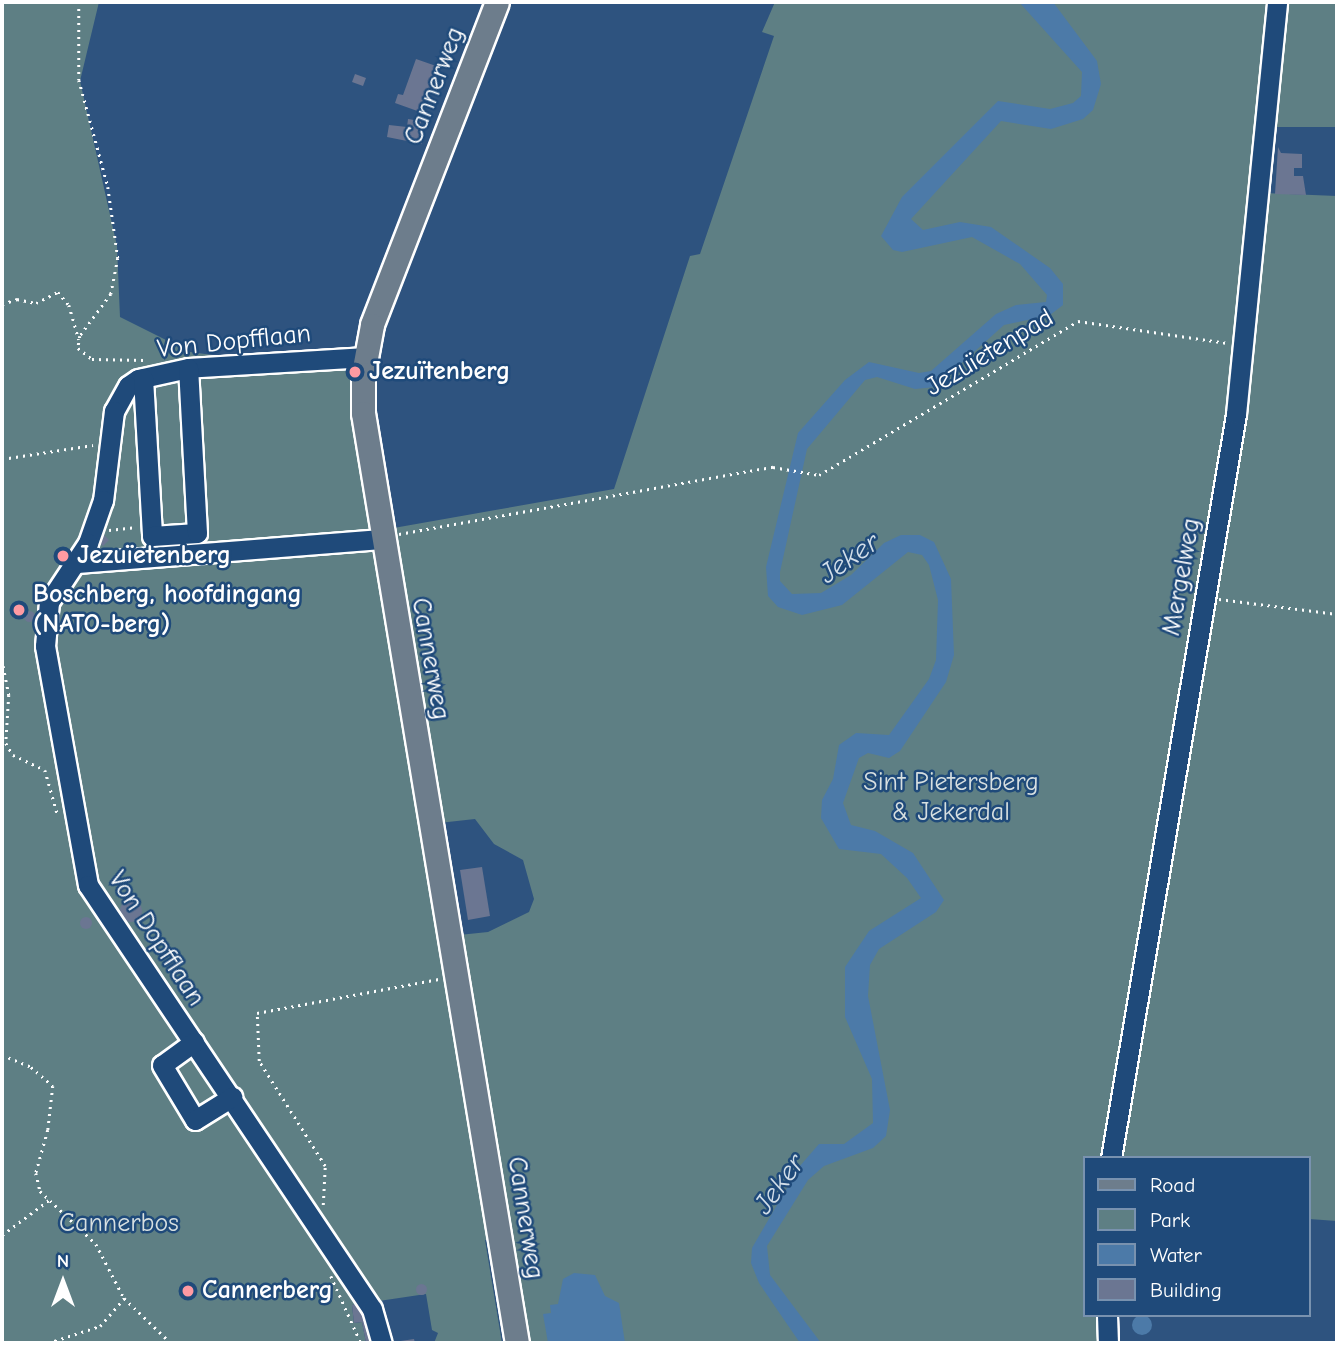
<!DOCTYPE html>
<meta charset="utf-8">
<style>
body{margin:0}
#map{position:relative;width:1339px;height:1345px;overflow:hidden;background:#2e537f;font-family:"Comic Neue",sans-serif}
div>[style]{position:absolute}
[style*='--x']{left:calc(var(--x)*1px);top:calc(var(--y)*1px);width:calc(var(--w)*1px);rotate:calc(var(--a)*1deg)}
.green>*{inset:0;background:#5e7f84}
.water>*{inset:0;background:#4c7aa8}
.round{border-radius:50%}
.building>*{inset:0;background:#6b7692}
.path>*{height:2.5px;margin-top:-1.25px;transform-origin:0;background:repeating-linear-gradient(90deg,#fff 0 2px,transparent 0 7px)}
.roads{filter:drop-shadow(2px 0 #fff) drop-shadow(-2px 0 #fff) drop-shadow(0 2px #fff) drop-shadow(0 -2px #fff)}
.minor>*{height:19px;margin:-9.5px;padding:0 9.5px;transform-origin:9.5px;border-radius:9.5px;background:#1f4a7a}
.major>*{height:23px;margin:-11.5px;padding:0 11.5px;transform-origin:11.5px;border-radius:11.5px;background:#6d7d8c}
.dots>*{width:19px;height:19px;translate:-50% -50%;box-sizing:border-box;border:4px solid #1f4a7a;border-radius:50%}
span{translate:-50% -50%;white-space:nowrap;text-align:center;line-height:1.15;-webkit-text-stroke:5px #1f4a7a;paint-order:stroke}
.street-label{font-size:26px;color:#fff}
.poi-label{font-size:26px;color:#fff;font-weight:700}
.left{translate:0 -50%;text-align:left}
.park-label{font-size:26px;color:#d7dfe0}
.water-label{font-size:28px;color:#d2dee9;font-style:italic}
.frame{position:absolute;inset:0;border:4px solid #fff;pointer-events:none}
.legend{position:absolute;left:1083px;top:1156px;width:228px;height:161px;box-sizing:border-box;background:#1f4a7a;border:2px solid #7992af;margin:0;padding:9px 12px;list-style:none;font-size:21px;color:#fff}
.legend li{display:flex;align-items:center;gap:14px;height:35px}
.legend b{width:35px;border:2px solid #7992af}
.north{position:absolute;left:28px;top:1247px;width:70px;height:70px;-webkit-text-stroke:5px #1f4a7a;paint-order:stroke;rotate:0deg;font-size:19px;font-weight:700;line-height:28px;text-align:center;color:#fff}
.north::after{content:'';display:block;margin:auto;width:24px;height:32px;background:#fff;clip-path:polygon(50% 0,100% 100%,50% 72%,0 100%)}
</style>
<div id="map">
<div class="green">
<div style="clip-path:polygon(evenodd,2px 2px,99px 2px,80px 81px,117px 246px,120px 317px,190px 352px,228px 357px,356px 351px,370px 384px,388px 529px,614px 489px,690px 256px,700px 254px,774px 36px,762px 32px,775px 2px,1337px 2px,1337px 127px,1275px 127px,1266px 193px,1337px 196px,1337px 1221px,1309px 1219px,1309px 1158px,1085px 1158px,1085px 1315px,1117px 1315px,1115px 1343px,507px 1343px,489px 1239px,485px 1240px,502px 1343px,434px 1343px,438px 1333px,432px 1330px,426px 1294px,352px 1305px,354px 1323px,362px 1322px,366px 1343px,2px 1343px,2px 2px,475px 819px,494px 844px,523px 860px,534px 899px,529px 912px,488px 932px,459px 935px,439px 823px,475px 819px)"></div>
</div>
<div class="water">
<div style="clip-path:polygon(1019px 2px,1053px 2px,1097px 61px,1101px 84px,1093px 110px,1083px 119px,1051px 129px,1001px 121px,911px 219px,923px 230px,960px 222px,991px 227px,1050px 268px,1063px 284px,1063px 305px,1050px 315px,1004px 325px,935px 387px,915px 389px,877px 377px,865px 380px,807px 449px,780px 572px,780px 581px,792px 594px,821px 593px,851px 575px,884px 543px,901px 535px,920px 535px,934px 542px,951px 579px,954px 655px,946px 682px,900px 751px,889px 758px,868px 753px,859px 758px,843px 803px,851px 825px,875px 831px,913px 853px,944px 900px,936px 912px,879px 949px,870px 965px,868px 996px,890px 1110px,886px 1136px,873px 1148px,824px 1166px,808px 1180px,767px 1246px,770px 1275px,821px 1343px,800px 1343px,759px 1283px,751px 1263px,752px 1248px,799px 1167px,819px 1144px,844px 1144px,873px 1123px,872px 1079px,845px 1017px,845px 967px,869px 931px,921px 898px,907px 878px,881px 854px,839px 849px,821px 818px,822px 800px,833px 779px,839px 745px,856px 733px,889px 735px,929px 679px,936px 660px,938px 600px,929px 565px,922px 555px,908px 552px,842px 605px,802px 615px,778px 607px,768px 596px,766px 567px,798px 433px,845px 380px,869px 362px,919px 373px,931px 371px,996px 314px,1016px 305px,1046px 302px,1047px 295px,1020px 264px,972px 237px,902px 252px,893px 250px,881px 236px,902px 197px,998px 101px,1050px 109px,1073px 103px,1081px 96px,1082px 72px)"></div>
<div style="clip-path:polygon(574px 1273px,595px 1275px,605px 1296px,619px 1303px,625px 1343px,548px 1343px,543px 1314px,551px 1313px,550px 1305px,558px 1304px,563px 1279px)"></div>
<div class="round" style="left:1132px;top:1315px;width:20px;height:20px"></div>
</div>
<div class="building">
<div style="clip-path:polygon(416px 59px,439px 67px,429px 96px,424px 94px,423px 113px,395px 103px,398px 94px,403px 95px)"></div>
<div style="clip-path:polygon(355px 74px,366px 78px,363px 86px,352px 82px)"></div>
<div style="clip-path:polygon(408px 119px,421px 121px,422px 144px,387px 137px,389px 125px,407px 127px)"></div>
<div style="clip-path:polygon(1278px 147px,1281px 153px,1302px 154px,1302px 168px,1294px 168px,1294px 176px,1303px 176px,1306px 195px,1275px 194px)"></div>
<div style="clip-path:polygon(103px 534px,109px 540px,103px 546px,97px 540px)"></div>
<div class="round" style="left:23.5px;top:610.5px;width:11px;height:11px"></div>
<div style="clip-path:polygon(482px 867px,490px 916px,468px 920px,460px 870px)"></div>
<div class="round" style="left:120px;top:900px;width:22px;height:22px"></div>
<div class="round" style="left:80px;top:917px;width:12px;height:12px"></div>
<div class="round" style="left:415.5px;top:1283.5px;width:11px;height:11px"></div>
<div style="clip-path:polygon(362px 1303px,378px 1343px,366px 1343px,362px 1322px,354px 1323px,352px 1305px)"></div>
<div style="clip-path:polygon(414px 1339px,415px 1343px,395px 1343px,394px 1342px)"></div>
</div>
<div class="path">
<div style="--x:79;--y:2;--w:78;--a:90"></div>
<div style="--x:79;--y:80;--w:111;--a:74.8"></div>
<div style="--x:108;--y:187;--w:72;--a:82"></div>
<div style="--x:118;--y:258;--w:37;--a:101"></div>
<div style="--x:111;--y:294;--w:52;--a:126.4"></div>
<div style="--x:80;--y:336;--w:12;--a:99"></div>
<div style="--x:78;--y:348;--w:18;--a:38"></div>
<div style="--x:92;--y:359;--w:53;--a:1.1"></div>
<div style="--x:2;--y:304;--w:16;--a:-18"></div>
<div style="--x:17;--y:299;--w:19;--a:12"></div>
<div style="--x:36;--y:303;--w:25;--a:-27"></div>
<div style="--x:58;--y:292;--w:17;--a:50"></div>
<div style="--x:69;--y:305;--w:36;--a:74"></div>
<div style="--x:2;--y:446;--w:13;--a:90"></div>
<div style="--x:2;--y:459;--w:92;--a:-8.7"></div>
<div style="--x:109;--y:530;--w:28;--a:-6"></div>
<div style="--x:399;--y:534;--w:380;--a:-10.2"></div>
<div style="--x:773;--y:467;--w:47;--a:9.9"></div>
<div style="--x:819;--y:475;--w:301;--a:-30.7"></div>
<div style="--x:1078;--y:321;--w:151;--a:8.4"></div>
<div style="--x:1219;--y:599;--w:119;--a:7.2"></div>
<div style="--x:2;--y:659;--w:37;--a:79"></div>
<div style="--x:9;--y:695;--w:48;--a:93.6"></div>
<div style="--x:6;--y:743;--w:14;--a:60"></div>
<div style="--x:13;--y:755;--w:35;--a:25"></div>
<div style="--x:45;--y:770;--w:48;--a:74.2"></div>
<div style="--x:2;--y:1055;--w:31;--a:22"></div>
<div style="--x:31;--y:1067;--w:29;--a:41"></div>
<div style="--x:53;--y:1086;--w:44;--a:96.5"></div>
<div style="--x:48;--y:1130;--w:45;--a:105.6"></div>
<div style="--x:36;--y:1173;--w:18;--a:77"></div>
<div style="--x:40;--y:1191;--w:77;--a:43.4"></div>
<div style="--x:96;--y:1244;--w:61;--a:62.6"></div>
<div style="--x:124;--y:1298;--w:65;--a:43.8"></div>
<div style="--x:323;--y:1205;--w:39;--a:-87"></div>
<div style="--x:325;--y:1166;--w:124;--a:-122.2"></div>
<div style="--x:259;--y:1061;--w:48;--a:-92.4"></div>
<div style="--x:257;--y:1013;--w:185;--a:-10.6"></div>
<div style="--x:2;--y:1235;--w:59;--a:-36.7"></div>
<div style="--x:331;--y:1276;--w:73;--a:65.9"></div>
<div style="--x:48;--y:1343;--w:55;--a:-18.1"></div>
<div style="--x:100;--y:1326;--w:37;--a:-49"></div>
</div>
<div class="roads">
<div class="minor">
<div style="--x:366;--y:357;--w:178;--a:176.5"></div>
<div style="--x:188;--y:368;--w:51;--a:167.6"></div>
<div style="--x:138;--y:379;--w:12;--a:145"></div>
<div style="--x:128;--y:386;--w:29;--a:119"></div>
<div style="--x:114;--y:411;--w:90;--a:97"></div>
<div style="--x:103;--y:500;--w:46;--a:109.2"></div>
<div style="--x:88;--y:543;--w:71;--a:123.5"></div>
<div style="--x:49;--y:602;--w:44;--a:95.2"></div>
<div style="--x:45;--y:646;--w:243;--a:79.8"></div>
<div style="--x:88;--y:885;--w:510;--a:56.19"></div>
<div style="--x:372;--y:1309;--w:35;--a:74"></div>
<div style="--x:143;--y:378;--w:158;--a:86.7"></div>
<div style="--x:152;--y:536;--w:45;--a:-3.8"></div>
<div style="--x:197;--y:533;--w:165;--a:-93.1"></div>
<div style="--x:77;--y:563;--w:305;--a:-4.5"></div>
<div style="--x:194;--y:1042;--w:39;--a:144"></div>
<div style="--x:162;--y:1065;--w:64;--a:59"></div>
<div style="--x:195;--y:1120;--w:44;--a:-31.9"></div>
<div style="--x:1111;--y:1158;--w:754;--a:-80.46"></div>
<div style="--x:1236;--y:414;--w:414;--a:-84.3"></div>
<div style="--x:1107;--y:1315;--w:28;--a:88"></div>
</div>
<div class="major">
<div style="--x:497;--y:2;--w:346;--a:111.2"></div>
<div style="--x:372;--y:325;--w:50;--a:100.4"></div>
<div style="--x:363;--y:374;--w:39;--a:90"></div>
<div style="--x:363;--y:413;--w:943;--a:80.6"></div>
</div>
</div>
<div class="dots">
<div style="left:355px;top:372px;background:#ff9aa2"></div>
<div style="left:63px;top:556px;background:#ff9aa2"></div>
<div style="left:19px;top:610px;background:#ff9aa2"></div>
<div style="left:188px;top:1291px;background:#ff9aa2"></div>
</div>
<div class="street-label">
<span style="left:435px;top:86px;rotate:-69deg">Cannerweg</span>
<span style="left:234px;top:342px;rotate:-6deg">Von Dopfflaan</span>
<span style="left:990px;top:353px;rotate:-31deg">Jezuïetenpad</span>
<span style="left:1182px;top:577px;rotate:-80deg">Mergelweg</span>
<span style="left:430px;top:659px;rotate:80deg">Cannerweg</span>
<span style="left:156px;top:939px;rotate:57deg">Von Dopfflaan</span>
<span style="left:525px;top:1218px;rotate:81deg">Cannerweg</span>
</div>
<div class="poi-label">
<span class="left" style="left:369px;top:372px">Jezuïtenberg</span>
<span class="left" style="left:77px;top:556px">Jezuïetenberg</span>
<span class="left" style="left:33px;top:610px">Boschberg, hoofdingang<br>(NATO-berg)</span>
<span class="left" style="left:202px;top:1291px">Cannerberg</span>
</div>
<div class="park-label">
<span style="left:951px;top:798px">Sint Pietersberg<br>&amp; Jekerdal</span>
<span style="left:119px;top:1224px">Cannerbos</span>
</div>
<div class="water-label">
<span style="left:849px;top:558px;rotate:-35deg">Jeker</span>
<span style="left:779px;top:1184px;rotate:-54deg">Jeker</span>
</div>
<div class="frame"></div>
<ul class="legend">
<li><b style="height:9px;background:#6d7d8c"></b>Road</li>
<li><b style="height:19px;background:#5e7f84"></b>Park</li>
<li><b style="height:19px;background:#4c7aa8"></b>Water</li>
<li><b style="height:19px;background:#6b7692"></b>Building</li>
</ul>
<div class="north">N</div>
</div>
